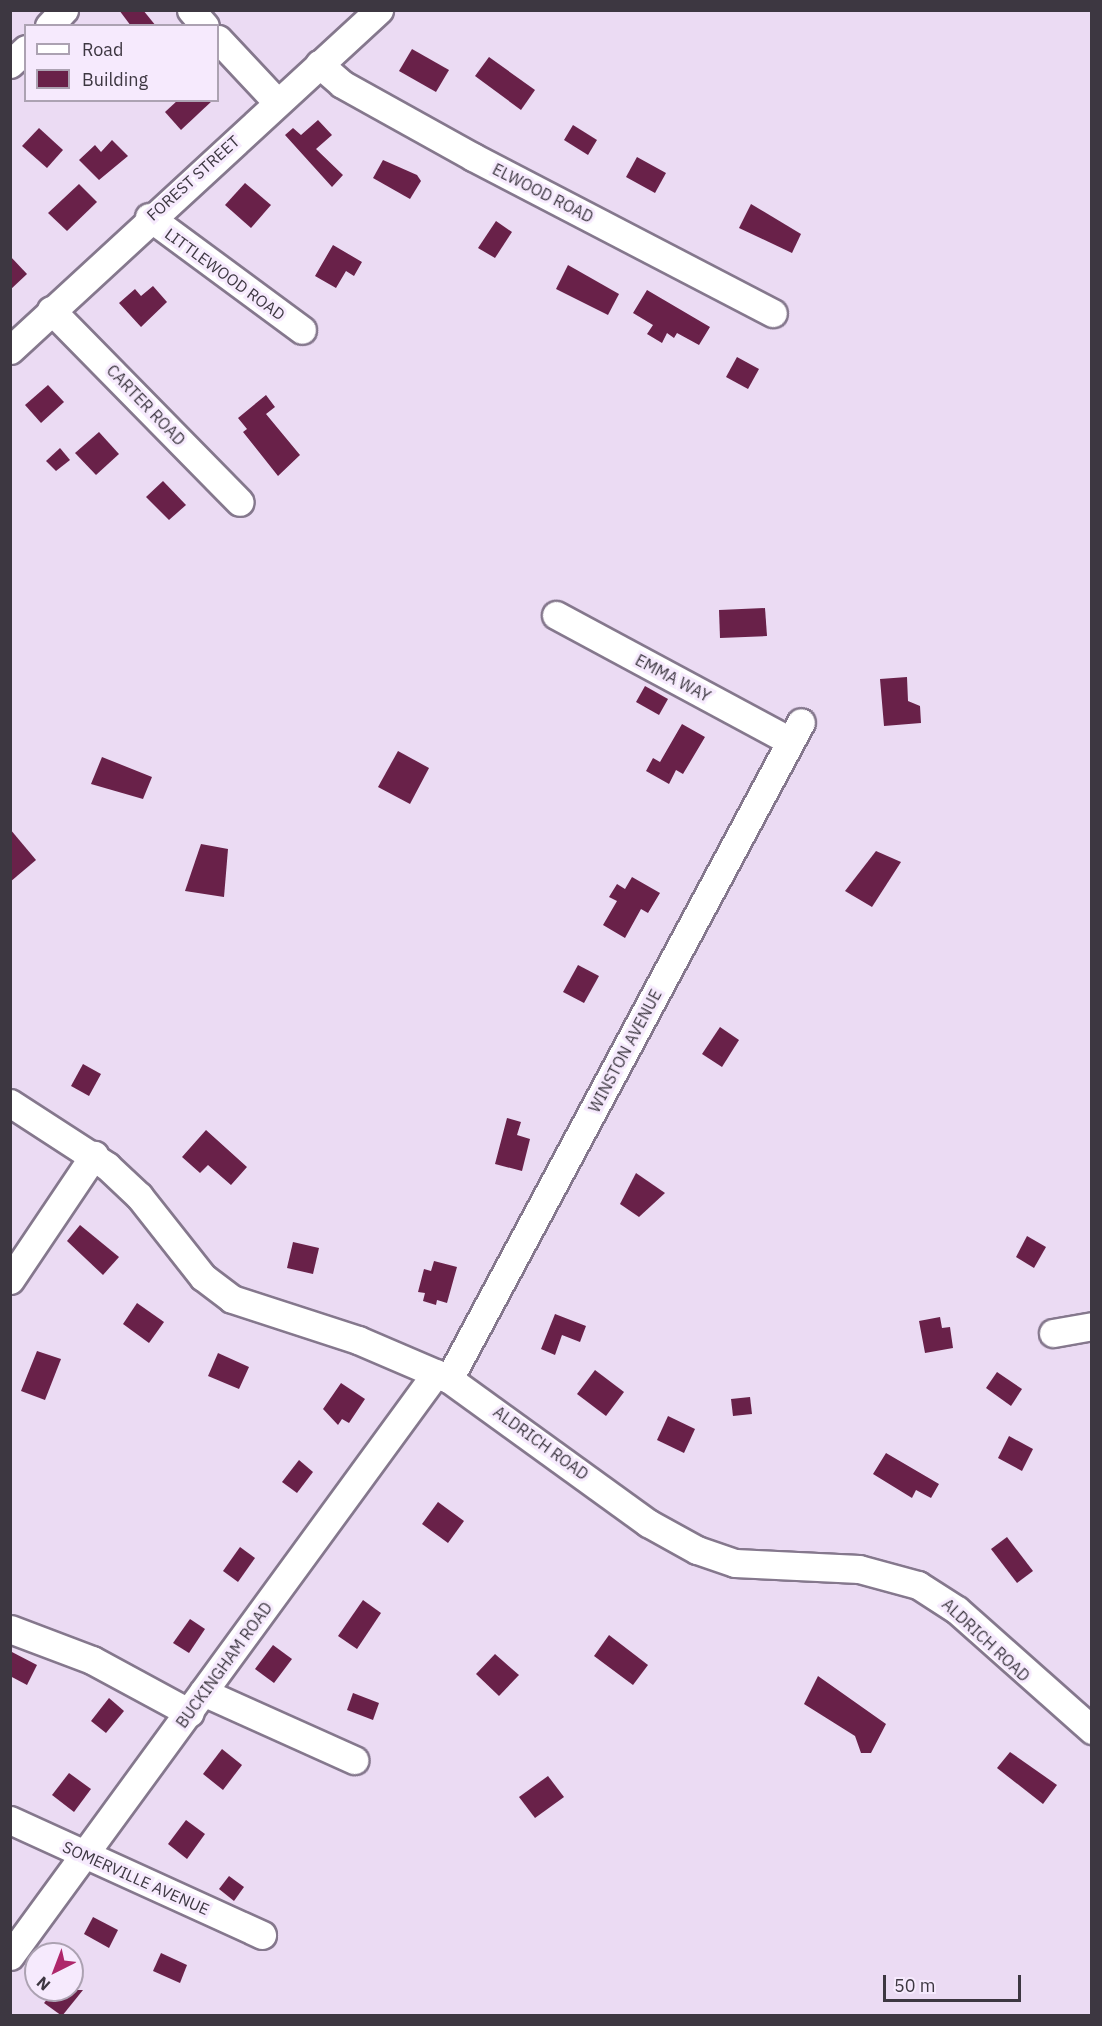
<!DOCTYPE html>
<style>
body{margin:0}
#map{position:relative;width:1102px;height:2026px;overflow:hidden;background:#ebdbf3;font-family:"IBM Plex Sans",sans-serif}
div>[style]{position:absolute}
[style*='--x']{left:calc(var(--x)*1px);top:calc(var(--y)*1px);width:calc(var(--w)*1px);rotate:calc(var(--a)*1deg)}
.building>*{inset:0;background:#692149}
.roads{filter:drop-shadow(2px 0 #85788d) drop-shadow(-2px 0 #85788d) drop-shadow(0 2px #85788d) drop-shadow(0 -2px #85788d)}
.minor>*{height:27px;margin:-13.5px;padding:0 13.5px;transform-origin:13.5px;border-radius:13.5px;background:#fff}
span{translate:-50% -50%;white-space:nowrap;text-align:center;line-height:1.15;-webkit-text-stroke:6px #f6eafd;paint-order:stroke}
.street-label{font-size:16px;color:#3d3741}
.frame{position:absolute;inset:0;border:12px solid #3d3741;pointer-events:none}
.legend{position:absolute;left:24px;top:24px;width:195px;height:78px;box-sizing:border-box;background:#f6eafd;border:2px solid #aca2b2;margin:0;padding:8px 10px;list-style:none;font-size:18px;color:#3d3741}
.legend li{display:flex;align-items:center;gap:12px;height:30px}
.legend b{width:30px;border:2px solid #aca2b2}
.north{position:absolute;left:24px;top:1942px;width:60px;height:60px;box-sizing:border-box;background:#f6eafd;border:2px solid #aca2b2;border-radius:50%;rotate:222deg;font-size:16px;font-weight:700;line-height:24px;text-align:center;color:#3d3741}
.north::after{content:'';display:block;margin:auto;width:21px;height:27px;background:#ae266a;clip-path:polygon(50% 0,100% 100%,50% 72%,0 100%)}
.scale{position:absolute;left:883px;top:1975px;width:138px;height:27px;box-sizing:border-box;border:3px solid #3d3741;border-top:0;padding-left:8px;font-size:18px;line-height:21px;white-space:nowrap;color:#3d3741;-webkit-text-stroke:4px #f6eafd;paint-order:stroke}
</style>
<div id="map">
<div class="building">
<div style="clip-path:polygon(119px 10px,143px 10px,156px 26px,131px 26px)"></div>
<div style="clip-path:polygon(412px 49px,449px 70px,436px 92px,399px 71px)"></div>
<div style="clip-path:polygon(489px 57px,535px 90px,521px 110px,475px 76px)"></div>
<div style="clip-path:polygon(178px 100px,213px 100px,181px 130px,165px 112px)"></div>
<div style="clip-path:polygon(318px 120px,332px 135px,316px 149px,343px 175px,332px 187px,285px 135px,293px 128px,301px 135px)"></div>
<div style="clip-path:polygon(573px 125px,597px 140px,588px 155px,564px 140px)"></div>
<div style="clip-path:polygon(39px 128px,63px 150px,47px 168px,22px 146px)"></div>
<div style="clip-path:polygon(112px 140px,128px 156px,99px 180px,79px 160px,95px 145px,101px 152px)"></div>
<div style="clip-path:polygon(637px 157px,666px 173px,655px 193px,626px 177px)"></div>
<div style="clip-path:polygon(383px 160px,417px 175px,421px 181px,410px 199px,373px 178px)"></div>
<div style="clip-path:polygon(245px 183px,271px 205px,251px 228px,225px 205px)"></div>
<div style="clip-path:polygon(79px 184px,97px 202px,67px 231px,48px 213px)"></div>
<div style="clip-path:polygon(751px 204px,801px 234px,792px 253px,739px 228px)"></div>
<div style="clip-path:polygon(496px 221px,512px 232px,495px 258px,478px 248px)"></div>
<div style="clip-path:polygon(333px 245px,362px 262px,354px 276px,346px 271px,336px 288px,315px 276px)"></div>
<div style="clip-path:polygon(10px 256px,27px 274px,10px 290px)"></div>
<div style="clip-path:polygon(568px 265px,619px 294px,608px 315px,556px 289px)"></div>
<div style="clip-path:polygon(153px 286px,167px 302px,141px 327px,119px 303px,135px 289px,141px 296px)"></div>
<div style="clip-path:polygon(647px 290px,710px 327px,699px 345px,677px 333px,674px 338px,667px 333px,662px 343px,647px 334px,653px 325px,633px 313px)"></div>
<div style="clip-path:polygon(737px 357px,759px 369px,748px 389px,726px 377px)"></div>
<div style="clip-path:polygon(48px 385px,64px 402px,41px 423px,25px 405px)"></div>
<div style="clip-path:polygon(266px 395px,275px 407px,266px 414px,300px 455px,278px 476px,243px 432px,247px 429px,238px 418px)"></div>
<div style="clip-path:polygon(99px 432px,119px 454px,96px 475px,75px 453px)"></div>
<div style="clip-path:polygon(60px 448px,70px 460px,56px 471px,46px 461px)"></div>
<div style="clip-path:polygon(163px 481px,186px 505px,169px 520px,146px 497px)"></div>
<div style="clip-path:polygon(765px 608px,767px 636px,720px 638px,719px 610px)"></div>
<div style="clip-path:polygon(907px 677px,908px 701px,920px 706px,921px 723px,884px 726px,880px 679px)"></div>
<div style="clip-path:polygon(645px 686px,668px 699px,659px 715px,636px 702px)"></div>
<div style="clip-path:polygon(682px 724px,705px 737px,683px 774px,676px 770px,669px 784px,646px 771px,653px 758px,660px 762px)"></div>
<div style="clip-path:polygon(398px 751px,429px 768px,410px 804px,378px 787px)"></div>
<div style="clip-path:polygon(102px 757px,152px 777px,143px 799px,91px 784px)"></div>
<div style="clip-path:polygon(10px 829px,36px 860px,10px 882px)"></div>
<div style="clip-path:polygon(201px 844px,228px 849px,224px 897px,185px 891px)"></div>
<div style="clip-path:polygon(876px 851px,901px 862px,872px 907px,845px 891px)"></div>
<div style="clip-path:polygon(632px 877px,660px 893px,648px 913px,641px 909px,625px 938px,603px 925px,617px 901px,609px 897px,617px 884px,625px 889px)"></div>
<div style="clip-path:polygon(578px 965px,599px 976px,584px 1003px,563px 992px)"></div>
<div style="clip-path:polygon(720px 1027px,739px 1040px,722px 1067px,702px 1054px)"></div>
<div style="clip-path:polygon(83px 1064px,101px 1074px,89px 1096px,71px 1086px)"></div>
<div style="clip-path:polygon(507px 1118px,521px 1122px,517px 1135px,530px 1139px,522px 1171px,495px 1164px)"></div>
<div style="clip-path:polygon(206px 1130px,247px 1167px,231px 1185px,208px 1165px,200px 1173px,182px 1157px)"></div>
<div style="clip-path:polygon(636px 1173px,665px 1193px,639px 1217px,620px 1204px)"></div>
<div style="clip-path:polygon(80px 1225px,119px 1257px,103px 1275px,67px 1241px)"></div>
<div style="clip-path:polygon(1027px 1236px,1046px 1247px,1034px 1268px,1016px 1257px)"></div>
<div style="clip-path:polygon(293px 1242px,319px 1248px,313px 1274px,287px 1268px)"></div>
<div style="clip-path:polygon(434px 1261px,457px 1267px,447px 1303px,437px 1300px,436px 1305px,423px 1301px,425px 1293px,418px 1292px,424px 1269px,431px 1271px)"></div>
<div style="clip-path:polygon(137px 1303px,164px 1322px,149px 1343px,123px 1324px)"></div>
<div style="clip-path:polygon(555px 1314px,586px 1326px,580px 1342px,562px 1335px,555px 1355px,541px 1349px)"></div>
<div style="clip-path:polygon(940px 1317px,942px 1328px,950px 1327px,953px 1348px,925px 1353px,919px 1321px)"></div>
<div style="clip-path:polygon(37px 1351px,61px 1359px,45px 1400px,21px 1391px)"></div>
<div style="clip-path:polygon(218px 1353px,249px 1367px,239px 1389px,208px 1376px)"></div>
<div style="clip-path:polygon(595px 1370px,624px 1392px,606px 1416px,577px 1394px)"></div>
<div style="clip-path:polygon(997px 1372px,1022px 1389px,1011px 1406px,986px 1388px)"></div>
<div style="clip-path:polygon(341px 1383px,365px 1399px,349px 1423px,342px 1419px,338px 1425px,323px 1409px)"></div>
<div style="clip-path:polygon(750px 1397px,752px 1414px,733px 1416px,731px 1399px)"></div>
<div style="clip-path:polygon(668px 1416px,695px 1429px,684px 1453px,657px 1440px)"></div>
<div style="clip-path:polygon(1009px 1436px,1033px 1449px,1022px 1471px,998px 1458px)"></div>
<div style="clip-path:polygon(886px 1453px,939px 1484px,931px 1498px,916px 1490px,912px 1498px,873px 1474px)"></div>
<div style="clip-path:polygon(299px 1460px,313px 1472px,297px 1493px,282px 1482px)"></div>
<div style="clip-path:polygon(438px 1502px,464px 1521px,448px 1543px,422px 1524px)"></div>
<div style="clip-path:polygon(1007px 1537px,1033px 1571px,1017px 1583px,991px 1549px)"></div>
<div style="clip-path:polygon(240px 1547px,255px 1558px,238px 1582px,223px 1571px)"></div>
<div style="clip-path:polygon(363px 1600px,381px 1613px,357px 1649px,338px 1636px)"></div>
<div style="clip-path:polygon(190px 1619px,205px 1629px,189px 1653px,173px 1643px)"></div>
<div style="clip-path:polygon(609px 1635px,648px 1665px,633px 1685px,594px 1656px)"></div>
<div style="clip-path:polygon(273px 1645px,292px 1659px,274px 1683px,255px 1669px)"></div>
<div style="clip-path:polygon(10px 1651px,37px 1665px,27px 1685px,10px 1676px)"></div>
<div style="clip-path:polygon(495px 1654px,519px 1675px,499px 1696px,476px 1674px)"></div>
<div style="clip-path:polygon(818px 1676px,886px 1724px,871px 1753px,861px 1753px,855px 1736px,804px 1704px)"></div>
<div style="clip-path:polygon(353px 1693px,379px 1703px,373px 1720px,347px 1710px)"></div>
<div style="clip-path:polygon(109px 1698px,124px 1711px,106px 1733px,91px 1721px)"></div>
<div style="clip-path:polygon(222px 1749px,242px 1765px,223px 1790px,203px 1774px)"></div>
<div style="clip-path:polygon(1010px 1752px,1057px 1785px,1043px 1804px,997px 1768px)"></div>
<div style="clip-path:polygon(69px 1773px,91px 1789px,74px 1812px,52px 1795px)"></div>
<div style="clip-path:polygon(548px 1776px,564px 1797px,535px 1818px,519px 1797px)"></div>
<div style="clip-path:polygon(186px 1820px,205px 1834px,187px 1859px,168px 1844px)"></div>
<div style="clip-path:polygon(229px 1876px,244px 1887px,234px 1901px,219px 1889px)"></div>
<div style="clip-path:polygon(93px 1917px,118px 1930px,109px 1948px,84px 1934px)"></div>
<div style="clip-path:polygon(161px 1953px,187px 1965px,180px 1983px,153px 1971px)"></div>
<div style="clip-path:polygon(55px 1990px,83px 1990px,62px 2016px,44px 2003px)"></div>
</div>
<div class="roads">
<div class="minor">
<div style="--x:191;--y:10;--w:21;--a:49"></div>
<div style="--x:49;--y:26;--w:22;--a:-47"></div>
<div style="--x:218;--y:39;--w:86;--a:46.9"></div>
<div style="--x:10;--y:64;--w:22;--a:-43"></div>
<div style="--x:319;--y:64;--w:30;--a:41"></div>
<div style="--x:342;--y:84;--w:150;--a:29.1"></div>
<div style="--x:473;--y:157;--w:338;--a:27.5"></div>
<div style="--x:149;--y:217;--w:190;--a:36.4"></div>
<div style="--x:51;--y:310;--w:269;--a:45.5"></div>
<div style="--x:10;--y:350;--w:502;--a:-42.66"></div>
<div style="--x:556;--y:615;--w:266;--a:28.3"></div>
<div style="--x:10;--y:1103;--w:116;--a:33"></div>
<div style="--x:107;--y:1166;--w:44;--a:43.2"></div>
<div style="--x:139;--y:1196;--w:103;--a:51.7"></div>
<div style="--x:203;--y:1277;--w:36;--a:37"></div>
<div style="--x:232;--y:1299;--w:133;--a:18"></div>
<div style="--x:358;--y:1340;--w:99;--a:23.2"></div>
<div style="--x:449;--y:1379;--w:246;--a:35.9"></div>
<div style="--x:648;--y:1523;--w:56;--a:28.9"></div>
<div style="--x:697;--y:1550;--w:40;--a:18.9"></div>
<div style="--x:735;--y:1563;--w:124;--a:2.8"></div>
<div style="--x:859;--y:1569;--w:61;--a:15.2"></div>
<div style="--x:918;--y:1585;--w:46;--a:32.7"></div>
<div style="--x:957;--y:1610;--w:181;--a:41.6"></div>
<div style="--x:10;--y:1280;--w:151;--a:-56.1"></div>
<div style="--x:1053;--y:1333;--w:40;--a:-10"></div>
<div style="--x:449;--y:1379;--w:745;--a:-61.82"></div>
<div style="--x:10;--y:1629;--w:88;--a:20.7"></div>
<div style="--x:92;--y:1660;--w:111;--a:28.4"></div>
<div style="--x:203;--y:1692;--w:166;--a:24.2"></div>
<div style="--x:10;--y:1820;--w:277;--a:24.5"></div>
<div style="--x:10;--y:1956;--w:722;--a:-53.84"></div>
</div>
</div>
<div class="street-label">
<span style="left:193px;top:178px;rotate:-42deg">FOREST STREET</span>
<span style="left:543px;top:193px;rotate:27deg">ELWOOD ROAD</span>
<span style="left:225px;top:274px;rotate:36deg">LITTLEWOOD ROAD</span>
<span style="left:146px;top:405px;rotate:46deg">CARTER ROAD</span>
<span style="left:673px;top:678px;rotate:28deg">EMMA WAY</span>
<span style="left:625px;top:1051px;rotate:-62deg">WINSTON AVENUE</span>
<span style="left:541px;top:1443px;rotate:36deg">ALDRICH ROAD</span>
<span style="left:986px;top:1640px;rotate:43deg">ALDRICH ROAD</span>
<span style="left:224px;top:1665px;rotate:-54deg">BUCKINGHAM ROAD</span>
<span style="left:136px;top:1878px;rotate:24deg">SOMERVILLE AVENUE</span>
</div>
<div class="frame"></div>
<ul class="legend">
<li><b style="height:8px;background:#fff"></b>Road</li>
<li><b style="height:16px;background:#692149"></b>Building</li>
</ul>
<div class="north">N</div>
<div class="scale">50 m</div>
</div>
